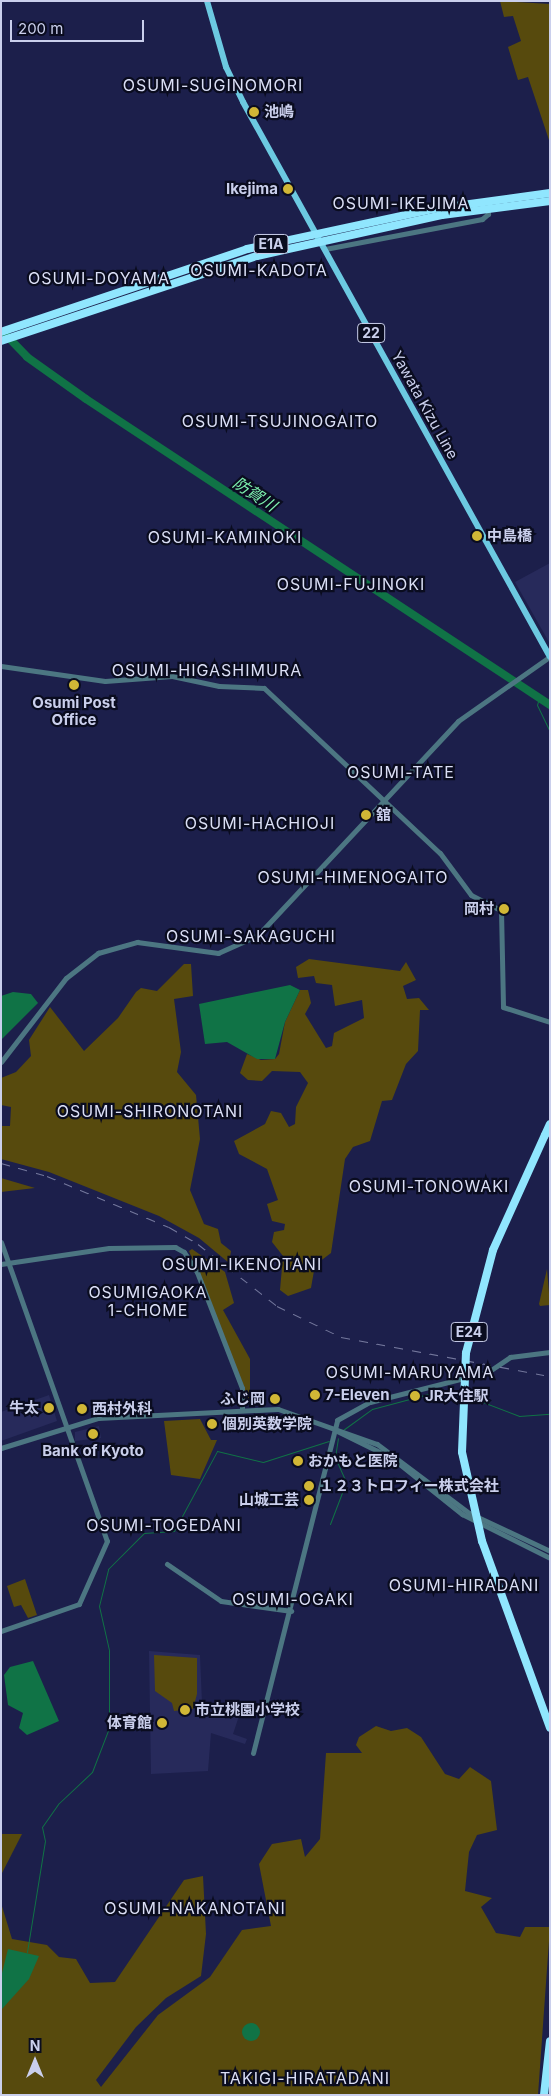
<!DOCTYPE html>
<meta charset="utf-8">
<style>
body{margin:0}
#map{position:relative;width:551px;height:2096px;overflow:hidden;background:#1c1f4b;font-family:Inter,"Noto Sans JP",sans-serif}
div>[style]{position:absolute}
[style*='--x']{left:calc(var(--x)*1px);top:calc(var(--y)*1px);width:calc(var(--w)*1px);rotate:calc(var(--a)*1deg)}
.built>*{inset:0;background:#272a5b}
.green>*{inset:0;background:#574a0d}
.water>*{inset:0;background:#107346}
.round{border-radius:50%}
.stream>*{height:1px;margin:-0.5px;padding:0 0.5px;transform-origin:0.5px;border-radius:0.5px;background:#107346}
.river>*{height:8px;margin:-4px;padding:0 4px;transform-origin:4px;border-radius:4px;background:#107346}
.minor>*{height:5px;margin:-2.5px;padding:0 2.5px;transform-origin:2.5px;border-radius:2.5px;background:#4c7682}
.major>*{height:6px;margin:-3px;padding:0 3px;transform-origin:3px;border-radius:3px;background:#6cc9e1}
.highway>*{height:8px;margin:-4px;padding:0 4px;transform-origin:4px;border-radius:4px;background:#90e6fe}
.rail>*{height:1px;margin-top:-0.5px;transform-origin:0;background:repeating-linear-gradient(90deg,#73779c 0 9px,transparent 0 18px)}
.highway-bridge>*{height:8px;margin:-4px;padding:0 4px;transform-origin:4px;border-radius:4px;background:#90e6fe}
.dots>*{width:14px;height:14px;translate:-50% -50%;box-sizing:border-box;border:2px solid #0a0c1f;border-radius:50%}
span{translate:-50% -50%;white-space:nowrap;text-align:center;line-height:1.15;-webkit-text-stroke:4.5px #0a0c1f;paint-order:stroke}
.shield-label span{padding:1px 4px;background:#0a0c1f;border:1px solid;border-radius:4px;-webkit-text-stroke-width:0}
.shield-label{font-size:14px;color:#cacfec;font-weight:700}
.poi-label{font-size:15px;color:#cacfec;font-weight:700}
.left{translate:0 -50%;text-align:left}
.right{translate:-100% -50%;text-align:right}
.street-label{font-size:15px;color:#cacfec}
.neighbourhood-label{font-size:16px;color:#dbdff6;letter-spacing:1px}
.water-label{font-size:16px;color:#7ef2b0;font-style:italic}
.frame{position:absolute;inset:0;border:2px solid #cacfec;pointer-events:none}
.north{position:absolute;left:10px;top:2036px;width:50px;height:50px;-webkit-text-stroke:4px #0a0c1f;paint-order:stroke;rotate:0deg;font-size:14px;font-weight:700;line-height:20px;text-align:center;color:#cacfec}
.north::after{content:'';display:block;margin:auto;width:18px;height:22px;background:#cacfec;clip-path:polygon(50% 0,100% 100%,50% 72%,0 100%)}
.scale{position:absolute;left:10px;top:20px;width:134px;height:22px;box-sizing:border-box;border:2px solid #cacfec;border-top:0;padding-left:6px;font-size:15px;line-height:18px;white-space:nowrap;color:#cacfec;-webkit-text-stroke:4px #0a0c1f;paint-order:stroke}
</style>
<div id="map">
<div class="built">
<div style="clip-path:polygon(550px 563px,550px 644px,515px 582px)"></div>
<div style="clip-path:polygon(49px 1395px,57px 1421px,1px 1441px,1px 1412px)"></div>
<div style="clip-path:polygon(99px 1426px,101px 1438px,75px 1441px,75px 1432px)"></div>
<div style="clip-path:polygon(149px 1651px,200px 1655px,202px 1703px,239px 1716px,233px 1734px,247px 1739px,245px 1744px,211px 1733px,208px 1771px,151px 1774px)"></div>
</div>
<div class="green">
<div style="clip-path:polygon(500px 1px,550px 4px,550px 143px,528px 77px,518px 80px,508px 47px,521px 41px,513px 16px,504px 17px)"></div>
<div style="clip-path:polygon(309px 959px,400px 971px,406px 962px,416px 980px,403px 986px,407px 999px,419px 998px,429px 1010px,420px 1010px,418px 1051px,406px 1064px,392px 1100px,382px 1101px,370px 1141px,353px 1147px,345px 1159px,331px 1253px,315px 1265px,311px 1288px,288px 1296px,280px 1290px,283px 1256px,272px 1242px,274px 1232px,284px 1230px,285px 1224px,272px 1221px,267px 1204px,278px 1200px,267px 1169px,239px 1154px,234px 1141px,265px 1124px,271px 1111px,281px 1113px,289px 1127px,295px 1124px,296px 1107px,308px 1083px,300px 1072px,272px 1071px,262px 1081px,248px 1080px,240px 1073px,247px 1054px,261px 1060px,275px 1059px,279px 1054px,285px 1022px,300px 990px,308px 990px,311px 1003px,305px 1014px,326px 1048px,332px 1046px,334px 1033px,364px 1018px,362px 1000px,335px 1006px,332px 985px,316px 983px,314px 976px,298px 978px,296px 967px)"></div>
<div style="clip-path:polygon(184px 964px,191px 964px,193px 996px,174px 999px,181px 1052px,177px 1072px,196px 1095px,200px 1139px,190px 1190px,204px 1224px,218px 1229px,221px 1243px,231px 1251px,229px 1263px,199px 1238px,159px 1216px,49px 1172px,1px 1159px,1px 1126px,10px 1126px,11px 1107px,1px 1105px,1px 1078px,16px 1072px,31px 1056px,29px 1040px,50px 1007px,84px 1051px,118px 1018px,136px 992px,141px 988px,157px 991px)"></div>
<div style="clip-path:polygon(1px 1178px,35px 1188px,1px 1192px)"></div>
<div style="clip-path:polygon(192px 1249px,225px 1272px,234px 1303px,223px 1310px,250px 1359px,250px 1402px,245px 1399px,245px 1389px,189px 1251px)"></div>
<div style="clip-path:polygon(547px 1269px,550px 1305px,540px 1306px,539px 1304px)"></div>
<div style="clip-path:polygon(200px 1419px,211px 1440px,217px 1440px,200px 1479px,171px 1475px,164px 1421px)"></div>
<div style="clip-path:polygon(25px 1579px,37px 1615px,28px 1618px,21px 1605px,14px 1607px,7px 1586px)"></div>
<div style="clip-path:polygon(154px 1655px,197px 1658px,197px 1694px,193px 1709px,174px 1711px,172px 1703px,155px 1691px)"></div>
<div style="clip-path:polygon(376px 1726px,391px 1731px,407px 1728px,421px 1737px,445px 1774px,459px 1779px,470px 1767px,491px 1781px,497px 1830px,477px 1835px,469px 1852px,465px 1891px,492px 1898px,481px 1907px,496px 1933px,520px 1937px,525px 1927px,550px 1927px,538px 2095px,1px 2095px,1px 1903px,12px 1939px,47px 1945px,59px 1957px,76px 1959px,90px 1983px,115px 1982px,184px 1880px,203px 1876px,206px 1934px,201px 1976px,166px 1998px,136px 2027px,96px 2080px,101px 2087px,158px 2015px,210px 1977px,242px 1930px,271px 1926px,259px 1864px,272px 1844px,301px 1839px,305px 1857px,320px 1839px,326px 1753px,362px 1753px,356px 1745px,359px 1737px)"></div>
<div style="clip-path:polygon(1px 1834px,22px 1834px,1px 1875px)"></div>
</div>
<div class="water">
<div style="clip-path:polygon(290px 985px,300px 990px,285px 1022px,275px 1059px,257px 1059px,227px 1042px,205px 1044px,199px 1004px)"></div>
<div style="clip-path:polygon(13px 992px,31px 994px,38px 1003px,1px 1040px,1px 996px)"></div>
<div style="clip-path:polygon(33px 1661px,59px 1721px,27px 1735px,19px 1728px,23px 1713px,8px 1705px,4px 1675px,10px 1667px)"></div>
<div style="clip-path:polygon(8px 1949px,39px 1956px,29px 1979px,2px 2009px,1px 1977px)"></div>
<div class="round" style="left:242px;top:2023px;width:18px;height:18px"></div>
</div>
<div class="stream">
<div style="--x:539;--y:698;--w:7;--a:106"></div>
<div style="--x:537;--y:705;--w:30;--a:64"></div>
<div style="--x:467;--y:1396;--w:56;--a:21"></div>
<div style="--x:519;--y:1416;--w:31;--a:-4"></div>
<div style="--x:343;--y:1430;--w:36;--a:-36"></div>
<div style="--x:372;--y:1409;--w:66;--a:-14.9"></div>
<div style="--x:436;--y:1392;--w:25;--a:2"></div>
<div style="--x:330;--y:1524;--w:45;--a:-69.1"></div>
<div style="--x:346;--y:1482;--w:27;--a:-114"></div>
<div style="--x:335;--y:1457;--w:19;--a:-81"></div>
<div style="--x:27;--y:1952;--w:112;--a:-80.8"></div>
<div style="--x:45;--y:1841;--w:14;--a:-102"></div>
<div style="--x:42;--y:1827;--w:29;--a:-55"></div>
<div style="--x:59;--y:1803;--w:45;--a:-43.2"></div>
<div style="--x:92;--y:1772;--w:47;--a:-68.9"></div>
<div style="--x:109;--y:1728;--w:78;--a:-90"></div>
<div style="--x:109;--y:1650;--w:45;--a:-102.8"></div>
<div style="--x:99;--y:1606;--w:38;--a:-76"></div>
<div style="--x:108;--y:1569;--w:51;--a:-45"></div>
<div style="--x:144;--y:1533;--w:30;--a:-4"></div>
<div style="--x:174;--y:1531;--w:91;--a:-61.7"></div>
<div style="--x:217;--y:1451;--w:47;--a:13.4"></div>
<div style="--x:263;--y:1462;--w:69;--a:-17.7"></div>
</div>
<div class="river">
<div style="--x:6;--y:335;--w:30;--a:46"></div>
<div style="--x:27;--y:357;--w:72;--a:35.4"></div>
<div style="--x:86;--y:399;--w:556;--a:33.4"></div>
</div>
<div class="minor">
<div style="--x:325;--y:249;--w:160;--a:-10.8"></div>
<div style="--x:482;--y:219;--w:8;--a:-40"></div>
<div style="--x:488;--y:214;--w:8;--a:-97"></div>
<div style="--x:1;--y:666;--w:105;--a:8.2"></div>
<div style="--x:105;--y:681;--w:67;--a:-4.3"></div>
<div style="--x:172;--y:676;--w:48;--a:12"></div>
<div style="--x:219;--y:686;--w:45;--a:2.5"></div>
<div style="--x:264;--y:688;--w:241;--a:43.2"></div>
<div style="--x:440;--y:853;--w:52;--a:53.6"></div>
<div style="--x:471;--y:895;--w:34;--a:27"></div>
<div style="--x:501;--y:910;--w:97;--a:88.8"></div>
<div style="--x:503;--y:1007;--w:49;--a:17.7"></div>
<div style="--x:1;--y:1062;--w:106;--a:-52.3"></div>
<div style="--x:66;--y:978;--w:41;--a:-38"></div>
<div style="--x:98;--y:953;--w:41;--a:-15.8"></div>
<div style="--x:137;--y:942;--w:82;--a:7.7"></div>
<div style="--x:218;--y:953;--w:44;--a:-24.2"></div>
<div style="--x:258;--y:935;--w:293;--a:-46.9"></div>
<div style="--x:458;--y:721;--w:111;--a:-35.1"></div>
<div style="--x:1;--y:1242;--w:317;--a:70.5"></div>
<div style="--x:107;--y:1541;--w:69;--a:114"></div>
<div style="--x:79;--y:1604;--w:83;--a:160.9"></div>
<div style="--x:1;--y:1264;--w:109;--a:-8.4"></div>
<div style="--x:109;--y:1248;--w:66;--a:-0.9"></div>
<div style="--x:175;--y:1247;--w:10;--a:29"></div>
<div style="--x:184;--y:1252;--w:24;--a:57"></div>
<div style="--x:197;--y:1272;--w:124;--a:68.8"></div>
<div style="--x:242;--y:1388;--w:22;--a:90"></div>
<div style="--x:335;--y:1430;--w:64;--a:26.2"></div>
<div style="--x:392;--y:1458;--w:90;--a:38.7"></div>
<div style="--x:462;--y:1514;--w:98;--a:26.6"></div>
<div style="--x:1;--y:1448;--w:102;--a:-17.2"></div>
<div style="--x:98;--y:1418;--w:180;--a:-2.9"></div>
<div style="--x:278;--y:1409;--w:105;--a:19.5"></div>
<div style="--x:377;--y:1444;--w:115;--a:36.9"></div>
<div style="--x:469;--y:1513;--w:89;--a:25.1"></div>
<div style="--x:167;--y:1564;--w:65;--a:34.4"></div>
<div style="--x:221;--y:1601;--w:71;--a:8.1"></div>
<div style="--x:253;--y:1753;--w:343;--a:-75.8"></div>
<div style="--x:337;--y:1420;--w:38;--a:-29"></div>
<div style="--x:370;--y:1402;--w:122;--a:-14.3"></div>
<div style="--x:488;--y:1372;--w:27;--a:-34"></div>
<div style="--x:510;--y:1357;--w:40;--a:-7.1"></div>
</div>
<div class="major">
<div style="--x:207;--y:1;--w:69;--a:73.9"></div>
<div style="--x:226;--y:67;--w:39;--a:64"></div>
<div style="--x:243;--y:102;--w:634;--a:61.05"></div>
</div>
<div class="highway">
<div style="--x:545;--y:1135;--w:12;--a:-66"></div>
<div style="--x:482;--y:1541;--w:199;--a:70"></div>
<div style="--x:544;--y:2095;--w:54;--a:-83.7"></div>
</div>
<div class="rail">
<div style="--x:1;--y:1163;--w:48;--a:15.8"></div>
<div style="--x:47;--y:1176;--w:132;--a:22.7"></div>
<div style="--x:169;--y:1227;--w:34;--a:30"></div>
<div style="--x:198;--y:1244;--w:100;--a:38.1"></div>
<div style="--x:277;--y:1306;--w:71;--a:25.8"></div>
<div style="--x:341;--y:1337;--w:213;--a:10.6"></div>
</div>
<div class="highway-bridge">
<div style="--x:1;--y:332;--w:260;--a:-18.6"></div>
<div style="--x:247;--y:249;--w:190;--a:-12.1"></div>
<div style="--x:433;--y:209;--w:118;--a:-7.8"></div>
<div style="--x:1;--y:341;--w:270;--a:-18.4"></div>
<div style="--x:257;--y:256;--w:189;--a:-12.5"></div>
<div style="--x:442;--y:215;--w:109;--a:-7.4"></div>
<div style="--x:482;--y:1541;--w:91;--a:-102.7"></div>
<div style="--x:462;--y:1452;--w:99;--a:-87.7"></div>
<div style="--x:466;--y:1353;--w:106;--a:-75.3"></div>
<div style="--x:493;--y:1250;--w:126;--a:-65.7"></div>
</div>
<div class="dots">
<div style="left:254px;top:112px;background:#d1b736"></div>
<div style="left:288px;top:189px;background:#d1b736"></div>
<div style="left:477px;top:536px;background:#d1b736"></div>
<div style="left:74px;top:685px;background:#d1b736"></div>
<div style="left:366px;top:815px;background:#d1b736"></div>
<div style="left:504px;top:909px;background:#d1b736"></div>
<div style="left:315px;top:1395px;background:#d1b736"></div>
<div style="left:415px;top:1396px;background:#d1b736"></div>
<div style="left:275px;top:1399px;background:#d1b736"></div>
<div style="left:49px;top:1408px;background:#d1b736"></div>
<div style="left:82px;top:1409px;background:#d1b736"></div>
<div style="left:212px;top:1424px;background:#d1b736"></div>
<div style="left:93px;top:1434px;background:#d1b736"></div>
<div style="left:298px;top:1461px;background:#d1b736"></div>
<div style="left:309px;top:1486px;background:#d1b736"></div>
<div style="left:309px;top:1500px;background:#d1b736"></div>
<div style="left:185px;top:1710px;background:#d1b736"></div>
<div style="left:162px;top:1723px;background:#d1b736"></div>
</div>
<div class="shield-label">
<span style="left:271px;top:244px">E1A</span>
<span style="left:371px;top:333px">22</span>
<span style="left:469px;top:1332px">E24</span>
</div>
<div class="poi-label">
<span class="left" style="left:264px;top:112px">池嶋</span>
<span class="right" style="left:278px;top:189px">Ikejima</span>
<span class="left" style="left:487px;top:536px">中島橋</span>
<span style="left:74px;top:711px">Osumi Post<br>Office</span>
<span class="left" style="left:376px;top:815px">舘</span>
<span class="right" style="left:494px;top:909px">岡村</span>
<span class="left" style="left:325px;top:1395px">7-Eleven</span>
<span class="left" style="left:425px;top:1396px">JR大住駅</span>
<span class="right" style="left:265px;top:1399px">ふじ岡</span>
<span class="right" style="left:39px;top:1408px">牛太</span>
<span class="left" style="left:92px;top:1409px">西村外科</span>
<span class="left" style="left:222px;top:1424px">個別英数学院</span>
<span style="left:93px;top:1451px">Bank of Kyoto</span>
<span class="left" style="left:308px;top:1461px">おかもと医院</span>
<span class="left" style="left:319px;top:1486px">１２３トロフィー株式会社</span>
<span class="right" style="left:299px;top:1500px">山城工芸</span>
<span class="left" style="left:195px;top:1710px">市立桃園小学校</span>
<span class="right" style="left:152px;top:1723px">体育館</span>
</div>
<div class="street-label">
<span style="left:425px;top:405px;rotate:61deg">Yawata Kizu Line</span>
</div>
<div class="neighbourhood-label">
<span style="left:213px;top:85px">OSUMI-SUGINOMORI</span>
<span style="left:401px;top:203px">OSUMI-IKEJIMA</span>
<span style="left:259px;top:270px">OSUMI-KADOTA</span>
<span style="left:99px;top:278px">OSUMI-DOYAMA</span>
<span style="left:280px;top:421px">OSUMI-TSUJINOGAITO</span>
<span style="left:225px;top:537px">OSUMI-KAMINOKI</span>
<span style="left:351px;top:584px">OSUMI-FUJINOKI</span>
<span style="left:207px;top:670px">OSUMI-HIGASHIMURA</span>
<span style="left:401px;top:772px">OSUMI-TATE</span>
<span style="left:260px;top:823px">OSUMI-HACHIOJI</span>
<span style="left:353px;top:877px">OSUMI-HIMENOGAITO</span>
<span style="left:251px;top:936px">OSUMI-SAKAGUCHI</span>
<span style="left:150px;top:1111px">OSUMI-SHIRONOTANI</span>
<span style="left:429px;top:1186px">OSUMI-TONOWAKI</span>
<span style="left:242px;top:1264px">OSUMI-IKENOTANI</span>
<span style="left:148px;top:1301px">OSUMIGAOKA<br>1-CHOME</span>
<span style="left:410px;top:1372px">OSUMI-MARUYAMA</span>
<span style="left:164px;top:1525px">OSUMI-TOGEDANI</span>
<span style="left:464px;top:1585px">OSUMI-HIRADANI</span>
<span style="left:293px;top:1599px">OSUMI-OGAKI</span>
<span style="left:195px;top:1908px">OSUMI-NAKANOTANI</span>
<span style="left:305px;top:2078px">TAKIGI-HIRATADANI</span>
</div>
<div class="water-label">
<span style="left:255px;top:494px;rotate:33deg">防賀川</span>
</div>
<div class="frame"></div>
<div class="north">N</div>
<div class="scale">200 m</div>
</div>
